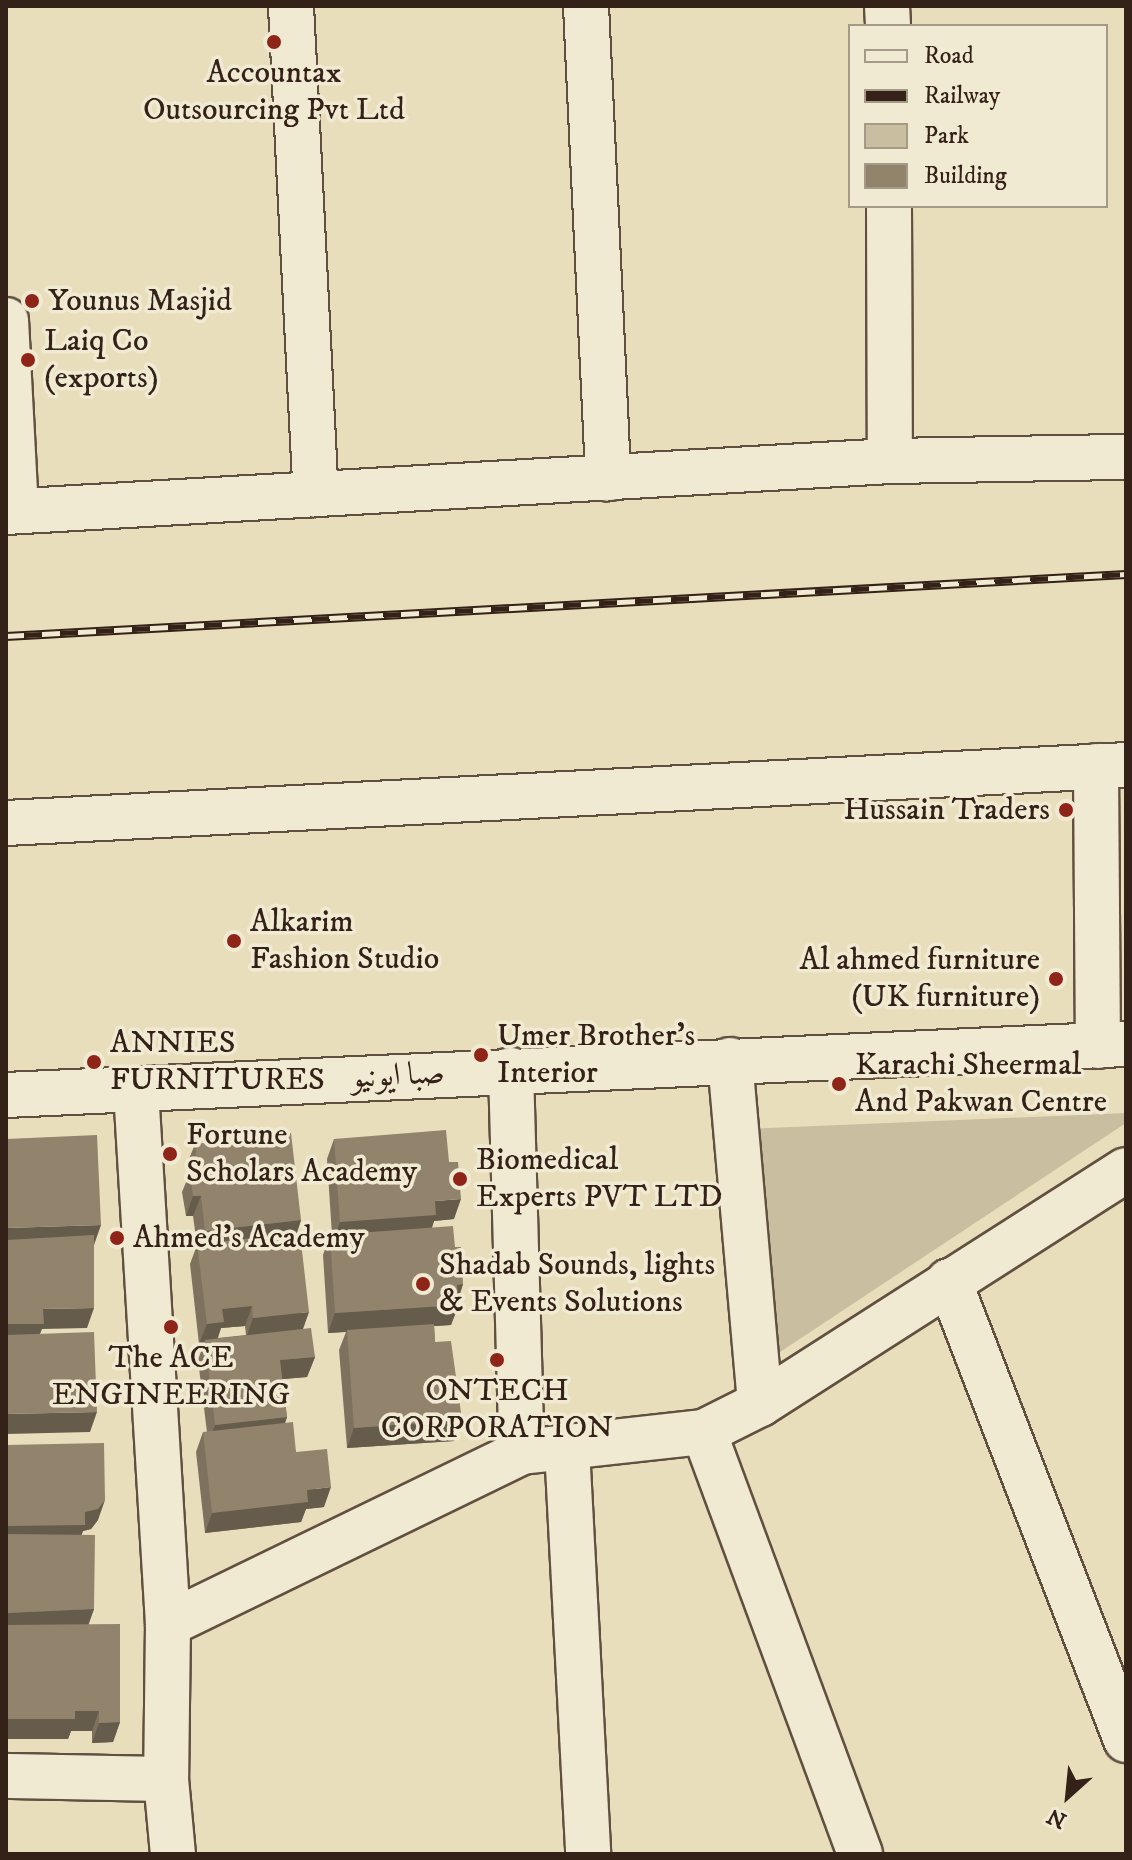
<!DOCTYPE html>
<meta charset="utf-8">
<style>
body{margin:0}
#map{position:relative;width:1132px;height:1860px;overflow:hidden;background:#e9debc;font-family:"IM FELL DW Pica",Amiri,serif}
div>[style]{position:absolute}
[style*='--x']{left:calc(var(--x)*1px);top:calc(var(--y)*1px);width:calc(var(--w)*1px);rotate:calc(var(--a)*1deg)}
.green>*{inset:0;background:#cabea0}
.roads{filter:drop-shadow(2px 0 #615040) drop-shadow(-2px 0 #615040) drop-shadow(0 2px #615040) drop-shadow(0 -2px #615040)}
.minor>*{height:44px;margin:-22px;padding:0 22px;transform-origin:22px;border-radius:22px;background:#f1ead3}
.secondary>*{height:44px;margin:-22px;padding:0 22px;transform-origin:22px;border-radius:22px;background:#f1ead3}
.rail>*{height:9px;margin-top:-4.5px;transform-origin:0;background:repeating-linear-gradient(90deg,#f1ead3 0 18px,#342117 0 36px);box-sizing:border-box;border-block:2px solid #342117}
.wall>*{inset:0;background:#7e715e}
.shaded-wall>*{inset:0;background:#665c4c}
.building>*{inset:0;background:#92836d}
.dots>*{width:22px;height:22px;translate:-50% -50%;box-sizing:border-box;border:4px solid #f1ead3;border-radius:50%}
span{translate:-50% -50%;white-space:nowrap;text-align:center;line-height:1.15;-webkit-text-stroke:7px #f1ead3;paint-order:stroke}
.poi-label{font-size:32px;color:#342117}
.left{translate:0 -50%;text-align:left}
.right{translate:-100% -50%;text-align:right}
.street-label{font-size:32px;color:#342117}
.frame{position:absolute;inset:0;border:8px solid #342117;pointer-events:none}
.legend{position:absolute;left:848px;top:24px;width:260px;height:184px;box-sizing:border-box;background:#f1ead3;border:2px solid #a59a88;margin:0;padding:10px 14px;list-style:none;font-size:24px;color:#342117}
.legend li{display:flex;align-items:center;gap:16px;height:40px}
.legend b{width:40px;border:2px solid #a59a88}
.north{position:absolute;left:1028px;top:1756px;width:80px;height:80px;-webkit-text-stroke:6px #f1ead3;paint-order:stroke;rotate:207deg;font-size:22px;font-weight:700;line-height:32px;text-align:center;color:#342117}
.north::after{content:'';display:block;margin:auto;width:28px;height:36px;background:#342117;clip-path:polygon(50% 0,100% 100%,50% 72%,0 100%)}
</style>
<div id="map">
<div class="green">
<div style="clip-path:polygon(1126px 1113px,1126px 1123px,768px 1360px,746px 1129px)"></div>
</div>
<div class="roads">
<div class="minor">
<div style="--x:291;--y:6;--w:489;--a:87.1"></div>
<div style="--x:586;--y:6;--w:473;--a:87.3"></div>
<div style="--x:887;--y:6;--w:20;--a:87"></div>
<div style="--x:889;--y:206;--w:255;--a:89.8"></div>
<div style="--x:6;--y:320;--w:191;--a:87"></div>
<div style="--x:6;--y:512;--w:885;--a:-3.3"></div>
<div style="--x:890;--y:461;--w:236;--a:-1"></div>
<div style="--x:1096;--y:766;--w:280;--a:89.6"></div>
<div style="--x:6;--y:823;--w:1122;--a:-2.96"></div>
<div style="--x:730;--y:1060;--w:345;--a:85"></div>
<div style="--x:511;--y:1070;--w:382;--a:88.4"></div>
<div style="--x:136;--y:1090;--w:535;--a:86.57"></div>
<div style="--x:168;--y:1624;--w:155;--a:90.7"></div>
<div style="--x:166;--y:1779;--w:75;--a:84.7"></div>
<div style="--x:949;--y:1281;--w:492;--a:68.9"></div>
<div style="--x:704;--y:1432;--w:450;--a:69.7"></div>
<div style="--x:567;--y:1448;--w:407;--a:87"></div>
<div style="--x:168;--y:1624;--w:394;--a:-25.9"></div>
<div style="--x:522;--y:1452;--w:183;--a:-6.3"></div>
<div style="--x:704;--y:1432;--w:63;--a:-26.6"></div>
<div style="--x:760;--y:1404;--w:434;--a:-32.6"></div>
<div style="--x:6;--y:1776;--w:160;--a:1.1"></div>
</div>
<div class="secondary">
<div style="--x:6;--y:1095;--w:1121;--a:-2.61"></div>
</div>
</div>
<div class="rail">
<div style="--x:6;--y:636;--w:1122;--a:-3.17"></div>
</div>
<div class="wall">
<div style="clip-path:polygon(334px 1139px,454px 1219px,434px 1221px,432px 1228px,455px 1247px,463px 1284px,451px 1325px,434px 1326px,435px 1342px,462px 1420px,454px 1441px,347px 1448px,339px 1350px,346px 1332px,328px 1333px,323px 1255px,330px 1235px,332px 1235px,327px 1159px)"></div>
<div style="clip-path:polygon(evenodd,195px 1144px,301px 1220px,297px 1233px,303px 1329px,315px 1357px,307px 1377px,282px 1379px,287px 1417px,285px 1423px,296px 1452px,324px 1507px,306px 1509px,301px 1522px,205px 1533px,196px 1452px,203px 1432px,207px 1432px,198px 1360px,204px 1343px,199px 1344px,190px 1264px,197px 1245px,193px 1216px,186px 1216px,182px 1192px,189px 1175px,187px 1164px,195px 1144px,245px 1326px,246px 1335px,218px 1338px,221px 1328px,245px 1326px)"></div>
<div style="clip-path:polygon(6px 1445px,98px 1520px,91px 1529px,83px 1531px,81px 1535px,94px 1609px,88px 1624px,120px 1722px,113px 1742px,92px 1743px,92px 1731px,71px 1731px,68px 1739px,6px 1739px)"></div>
</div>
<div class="shaded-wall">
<div style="clip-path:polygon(193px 1196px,201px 1196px,193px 1216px,186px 1216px)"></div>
<div style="clip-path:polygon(461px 1199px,454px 1219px,434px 1221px,429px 1235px,333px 1242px,340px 1222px,435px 1201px)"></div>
<div style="clip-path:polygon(301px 1220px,294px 1240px,197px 1251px,205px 1231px)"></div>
<div style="clip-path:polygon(101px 1225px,94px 1245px,6px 1248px,6px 1228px)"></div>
<div style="clip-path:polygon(463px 1284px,456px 1304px,457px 1285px)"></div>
<div style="clip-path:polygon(459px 1305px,451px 1325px,328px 1333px,335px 1313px)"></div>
<div style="clip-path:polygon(252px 1306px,245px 1326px,221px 1328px,216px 1342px,205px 1340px,204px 1343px,199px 1344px,207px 1324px,222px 1309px)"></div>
<div style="clip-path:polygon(94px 1308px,87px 1328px,42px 1329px,36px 1344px,6px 1344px,6px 1324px,43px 1309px)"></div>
<div style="clip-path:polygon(309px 1312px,302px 1332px,246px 1338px,253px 1318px)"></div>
<div style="clip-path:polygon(315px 1357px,307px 1377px,273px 1380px,280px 1360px)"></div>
<div style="clip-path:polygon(97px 1412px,90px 1432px,6px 1434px,6px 1414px)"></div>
<div style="clip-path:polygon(287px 1417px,280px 1437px,208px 1445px,215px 1425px)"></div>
<div style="clip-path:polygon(462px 1420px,454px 1441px,347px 1448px,354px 1428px)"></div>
<div style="clip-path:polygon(331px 1487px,324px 1507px,306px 1509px,301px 1522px,205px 1533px,212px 1513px,307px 1490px)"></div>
<div style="clip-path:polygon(105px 1500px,98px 1520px,91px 1529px,83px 1531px,78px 1545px,8px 1544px,7px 1534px,6px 1536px,6px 1526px,85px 1512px)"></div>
<div style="clip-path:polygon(94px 1609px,87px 1629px,6px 1632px,6px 1613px)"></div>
<div style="clip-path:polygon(75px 1711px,99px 1711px,92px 1731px,71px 1731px,68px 1739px,6px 1739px,6px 1719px)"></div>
<div style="clip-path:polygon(120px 1722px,113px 1742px,92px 1743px,99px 1723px)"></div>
</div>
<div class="building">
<div style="clip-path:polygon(446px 1130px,449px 1162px,458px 1162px,461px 1199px,435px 1201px,436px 1215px,340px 1222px,334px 1139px)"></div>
<div style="clip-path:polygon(291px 1133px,301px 1220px,205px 1231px,201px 1196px,193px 1196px,190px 1172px,198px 1172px,195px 1144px)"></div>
<div style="clip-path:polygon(97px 1135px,101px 1225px,6px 1228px,6px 1139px)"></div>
<div style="clip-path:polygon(453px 1226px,455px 1247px,461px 1247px,463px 1284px,457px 1285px,459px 1305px,335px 1313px,330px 1235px)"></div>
<div style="clip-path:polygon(300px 1233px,309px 1312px,253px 1318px,252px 1306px,222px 1309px,224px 1322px,207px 1324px,197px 1244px)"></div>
<div style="clip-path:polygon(94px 1235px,94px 1308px,43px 1309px,44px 1324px,6px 1324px,6px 1240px)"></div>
<div style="clip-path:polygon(434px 1324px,435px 1342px,451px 1341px,462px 1420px,354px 1428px,347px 1330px)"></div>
<div style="clip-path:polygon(311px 1328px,315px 1357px,280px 1360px,287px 1417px,215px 1425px,205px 1340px)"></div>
<div style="clip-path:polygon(94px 1332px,97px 1412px,6px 1414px,6px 1335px)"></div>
<div style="clip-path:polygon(293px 1422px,296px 1452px,327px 1449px,331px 1487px,307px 1490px,308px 1502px,212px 1513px,203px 1432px)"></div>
<div style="clip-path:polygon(104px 1443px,105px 1500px,98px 1509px,85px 1512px,85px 1525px,6px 1526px,6px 1445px)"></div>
<div style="clip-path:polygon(7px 1534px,95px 1535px,94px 1609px,6px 1613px)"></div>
<div style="clip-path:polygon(120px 1624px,120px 1722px,99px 1723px,99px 1711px,75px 1711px,75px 1719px,6px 1719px,6px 1625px)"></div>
</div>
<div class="dots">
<div style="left:274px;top:42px;background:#8f2418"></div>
<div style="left:32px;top:301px;background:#8f2418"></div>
<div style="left:28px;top:360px;background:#8f2418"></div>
<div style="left:1066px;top:810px;background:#8f2418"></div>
<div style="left:234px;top:941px;background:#8f2418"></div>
<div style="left:1056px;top:979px;background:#8f2418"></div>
<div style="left:481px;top:1055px;background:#8f2418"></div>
<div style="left:94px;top:1062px;background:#8f2418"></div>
<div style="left:839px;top:1084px;background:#8f2418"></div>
<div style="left:170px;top:1154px;background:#8f2418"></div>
<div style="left:460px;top:1179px;background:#8f2418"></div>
<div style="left:117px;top:1238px;background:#8f2418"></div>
<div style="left:423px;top:1284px;background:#8f2418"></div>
<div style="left:171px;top:1327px;background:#8f2418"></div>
<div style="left:497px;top:1360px;background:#8f2418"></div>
</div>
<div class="poi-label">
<span style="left:274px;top:92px">Accountax<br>Outsourcing Pvt Ltd</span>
<span class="left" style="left:48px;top:301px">Younus Masjid</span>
<span class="left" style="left:44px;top:360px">Laiq Co<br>(exports)</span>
<span class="right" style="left:1050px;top:810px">Hussain Traders</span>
<span class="left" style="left:250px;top:941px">Alkarim<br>Fashion Studio</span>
<span class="right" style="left:1040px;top:979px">Al ahmed furniture<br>(UK furniture)</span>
<span class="left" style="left:497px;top:1055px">Umer Brother's<br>Interior</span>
<span class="left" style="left:110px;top:1062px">ANNIES<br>FURNITURES</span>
<span class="left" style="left:855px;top:1084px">Karachi Sheermal<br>And Pakwan Centre</span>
<span class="left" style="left:186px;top:1154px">Fortune<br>Scholars Academy</span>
<span class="left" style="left:476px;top:1179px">Biomedical<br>Experts PVT LTD</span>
<span class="left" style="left:133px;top:1238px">Ahmed's Academy</span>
<span class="left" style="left:439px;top:1284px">Shadab Sounds, lights<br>&amp; Events Solutions</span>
<span style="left:171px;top:1377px">The ACE<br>ENGINEERING</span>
<span style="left:497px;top:1410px">ONTECH<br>CORPORATION</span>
</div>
<div class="street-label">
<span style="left:398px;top:1076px;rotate:-3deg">صبا ایونیو</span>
</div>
<div class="frame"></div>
<ul class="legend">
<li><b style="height:10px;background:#f1ead3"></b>Road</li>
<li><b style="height:10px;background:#342117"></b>Railway</li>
<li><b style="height:22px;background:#cabea0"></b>Park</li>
<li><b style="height:22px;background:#92836d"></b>Building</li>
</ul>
<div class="north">N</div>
</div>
